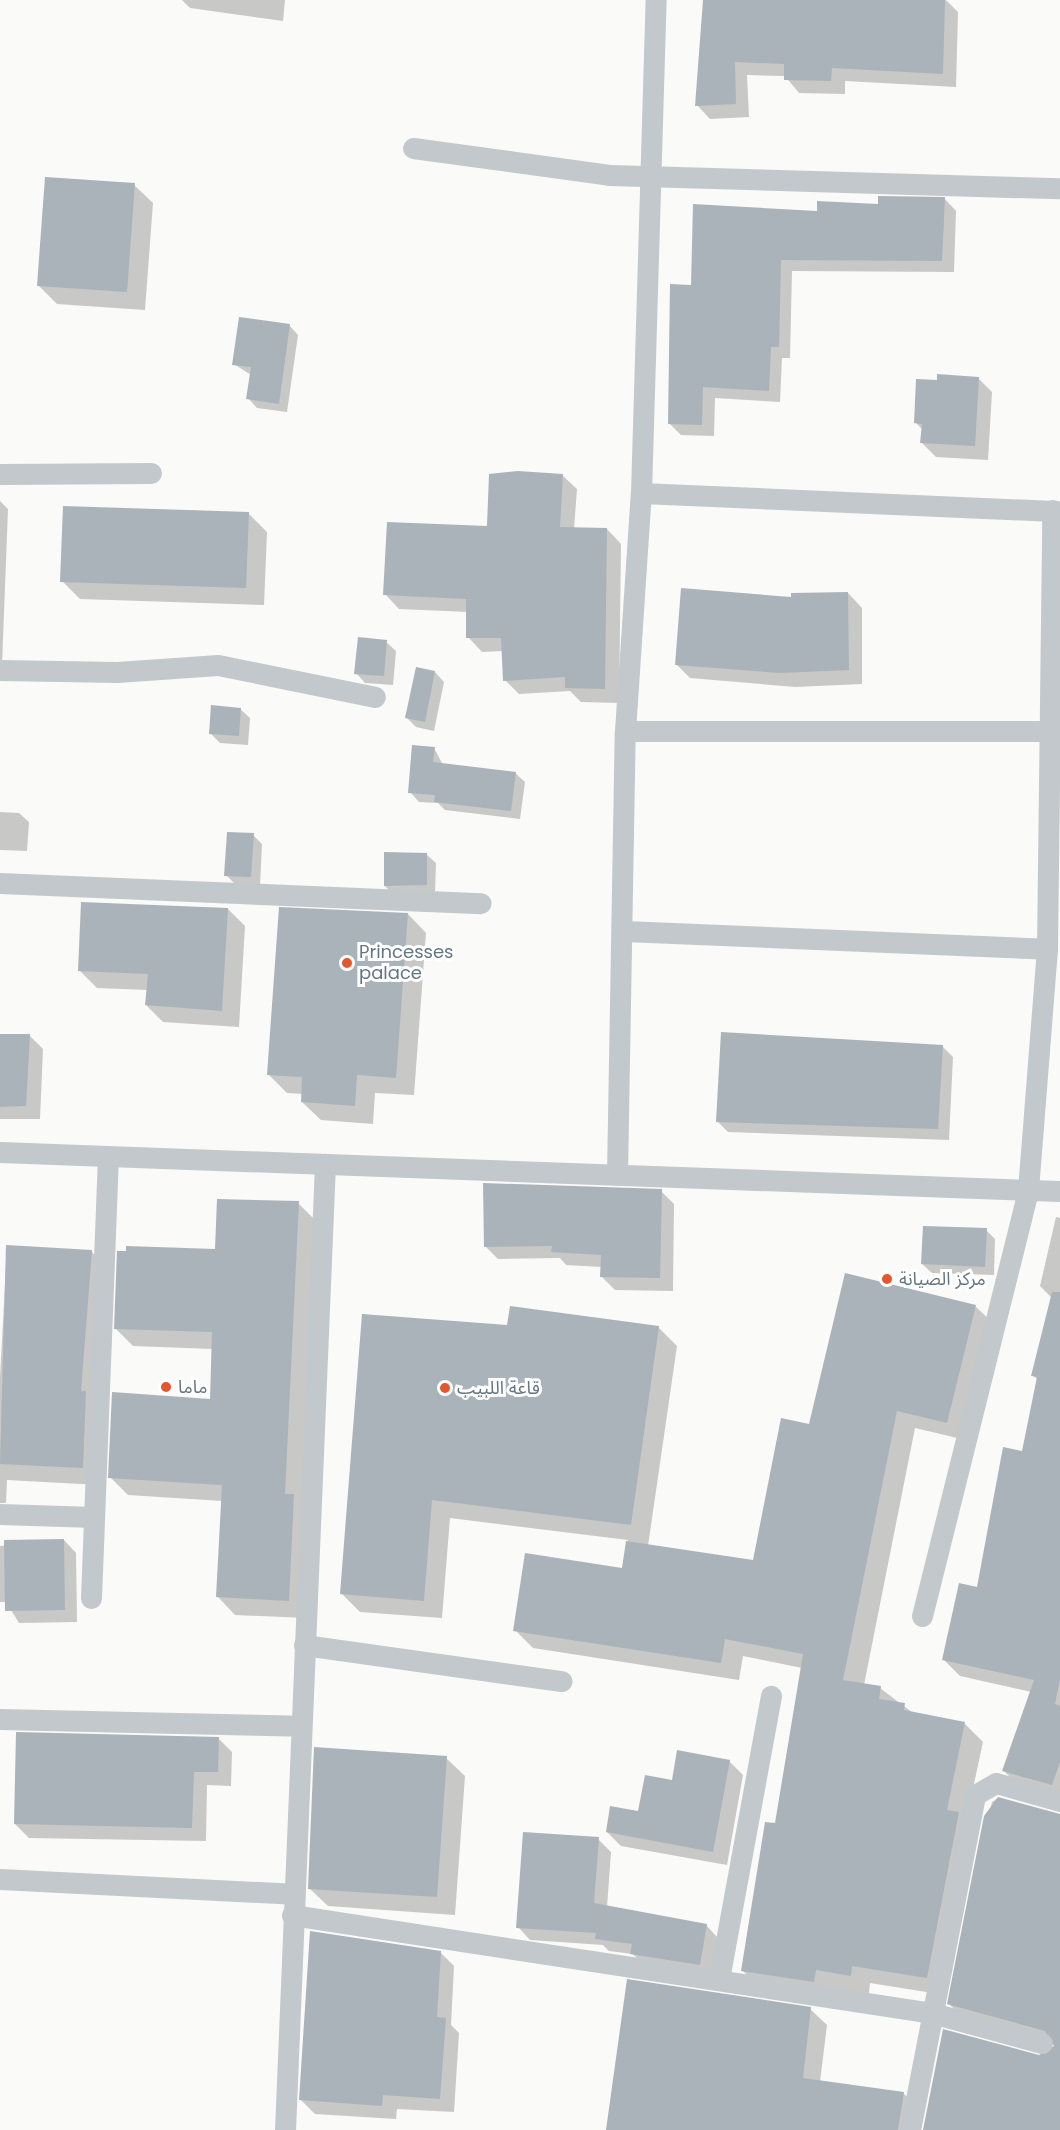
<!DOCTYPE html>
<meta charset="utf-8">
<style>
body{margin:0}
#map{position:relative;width:1060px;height:2130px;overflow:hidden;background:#fafaf8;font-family:Poppins,"Noto Sans Arabic",sans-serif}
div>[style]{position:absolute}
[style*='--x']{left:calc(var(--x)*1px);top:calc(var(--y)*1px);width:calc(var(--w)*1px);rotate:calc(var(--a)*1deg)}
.shadow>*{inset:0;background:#0003}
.building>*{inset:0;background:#aab3b9}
.street>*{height:21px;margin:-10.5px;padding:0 10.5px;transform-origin:10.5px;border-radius:10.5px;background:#c3c8cc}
.dots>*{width:16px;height:16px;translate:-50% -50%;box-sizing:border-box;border:3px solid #fff;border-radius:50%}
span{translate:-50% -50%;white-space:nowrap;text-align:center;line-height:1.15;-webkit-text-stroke:6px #fff;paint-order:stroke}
.poi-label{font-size:18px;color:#657683}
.left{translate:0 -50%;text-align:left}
</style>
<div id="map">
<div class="shadow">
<div style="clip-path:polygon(182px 0,285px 0,283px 21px,190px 8px)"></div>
<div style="clip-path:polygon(707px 0,946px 0,958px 12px,956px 87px,845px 81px,845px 94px,799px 93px,785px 76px,747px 75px,749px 117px,710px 119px,697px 105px)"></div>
<div style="clip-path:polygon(134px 185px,153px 203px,145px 310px,57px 304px,39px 286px)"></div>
<div style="clip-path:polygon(945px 199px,956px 211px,954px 272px,792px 271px,790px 358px,782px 358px,780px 402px,715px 398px,714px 436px,681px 435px,669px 423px,692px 286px,879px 205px)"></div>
<div style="clip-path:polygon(289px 325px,298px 335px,287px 412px,257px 408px,248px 398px,251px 375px,234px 364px)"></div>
<div style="clip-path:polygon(978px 378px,992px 392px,988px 460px,936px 457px,922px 443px,923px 430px,915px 422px,939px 381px)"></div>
<div style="clip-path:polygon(562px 475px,577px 489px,574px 529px,607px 529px,621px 544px,619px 703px,581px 702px,570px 691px,519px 694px,505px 680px,503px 651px,482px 652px,468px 637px,468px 612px,399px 609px,385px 594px)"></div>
<div style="clip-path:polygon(0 501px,8px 509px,2px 665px,0 665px)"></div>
<div style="clip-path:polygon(249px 514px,267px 532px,264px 605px,80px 599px,62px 581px)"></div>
<div style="clip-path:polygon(848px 593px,862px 608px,862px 684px,795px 687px,690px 678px,676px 664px,792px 598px)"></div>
<div style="clip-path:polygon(386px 642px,396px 651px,393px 685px,365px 683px,356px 673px)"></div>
<div style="clip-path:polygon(435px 672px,444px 682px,434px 731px,416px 727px,407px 718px)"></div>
<div style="clip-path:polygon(240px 709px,250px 718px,248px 745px,220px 743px,210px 733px)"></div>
<div style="clip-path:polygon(434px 748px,443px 765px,515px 773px,525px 782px,520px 819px,445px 810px,438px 803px,419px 802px,410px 792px)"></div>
<div style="clip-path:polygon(0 812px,19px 813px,29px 822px,27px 851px,0 850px)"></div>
<div style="clip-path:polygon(253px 835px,262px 844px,260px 886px,235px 884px,226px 875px)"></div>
<div style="clip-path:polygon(426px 854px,436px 863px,435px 894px,394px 895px,385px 886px)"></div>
<div style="clip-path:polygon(228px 909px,245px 926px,239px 1027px,163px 1022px,146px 1005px,148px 990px,97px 988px,80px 971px)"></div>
<div style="clip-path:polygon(408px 914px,426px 933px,414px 1095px,375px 1093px,373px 1124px,321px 1120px,302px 1102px,303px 1094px,287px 1093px,268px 1074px)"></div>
<div style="clip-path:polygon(29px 1035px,43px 1049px,40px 1119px,0 1119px,0 1036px)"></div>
<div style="clip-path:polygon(942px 1046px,953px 1057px,949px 1140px,728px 1132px,717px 1121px)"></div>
<div style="clip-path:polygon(661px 1191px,674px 1204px,673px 1291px,615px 1290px,602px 1277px,602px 1267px,566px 1265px,560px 1258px,498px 1259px,485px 1246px)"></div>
<div style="clip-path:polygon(298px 1203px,316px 1221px,306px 1618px,235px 1615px,218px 1597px,222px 1501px,128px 1495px,110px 1477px,211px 1400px,213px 1349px,133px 1346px,116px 1329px,216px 1250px)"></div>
<div style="clip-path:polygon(1056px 1217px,1060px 1218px,1060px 1799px,1021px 1788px,1004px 1771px,1032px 1692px,960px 1676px,944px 1660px,979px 1589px,1023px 1452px,1038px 1380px,1033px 1375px,1052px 1298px,1040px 1286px)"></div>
<div style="clip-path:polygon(986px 1230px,995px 1239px,994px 1275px,932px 1273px,922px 1264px)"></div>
<div style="clip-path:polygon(7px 1247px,91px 1251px,109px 1269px,100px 1485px,7px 1480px,6px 1503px,0 1503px,0 1377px)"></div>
<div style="clip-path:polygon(975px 1306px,994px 1324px,966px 1440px,915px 1428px,864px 1685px,880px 1688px,913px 1713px,965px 1724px,983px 1742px,966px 1821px,945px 1995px,870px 1983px,869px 1993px,761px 1989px,742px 1970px,776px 1825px,802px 1668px,743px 1656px,739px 1680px,533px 1648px,515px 1630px,623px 1570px,628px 1540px,450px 1518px,442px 1618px,360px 1612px,342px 1594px,508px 1327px,659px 1328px,677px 1346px,648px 1546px,754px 1562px,810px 1426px)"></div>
<div style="clip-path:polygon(64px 1540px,76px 1553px,77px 1622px,19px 1623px,6px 1602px,0 1602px,0 1546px)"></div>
<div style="clip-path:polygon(218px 1738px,232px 1752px,231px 1786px,207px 1785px,206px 1841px,29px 1838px,15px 1824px)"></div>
<div style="clip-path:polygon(446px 1758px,465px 1776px,455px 1915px,328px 1906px,309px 1888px)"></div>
<div style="clip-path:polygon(729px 1761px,743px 1775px,727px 1865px,621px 1846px,607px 1832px,639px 1813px,673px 1781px)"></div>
<div style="clip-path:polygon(998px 1798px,1060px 1815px,1060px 2130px,925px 2130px,1058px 2045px,966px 2020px,949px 2004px,992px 1802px)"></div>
<div style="clip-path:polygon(598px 1839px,611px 1852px,607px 1907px,706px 1925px,718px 1938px,712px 1976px,645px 1966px,633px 1954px,609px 1951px,603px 1945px,530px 1940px,518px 1927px)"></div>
<div style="clip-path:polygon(440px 1952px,454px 1966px,451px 2025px,459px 2033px,454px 2112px,397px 2109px,396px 2119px,315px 2114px,301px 2100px)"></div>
<div style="clip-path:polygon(810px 2009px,827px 2025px,820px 2082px,904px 2094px,920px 2110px,917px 2130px,607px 2130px)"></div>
</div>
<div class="building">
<div style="clip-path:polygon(703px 0,945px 0,943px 74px,832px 68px,831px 81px,784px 80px,784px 64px,735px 62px,736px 104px,695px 106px)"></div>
<div style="clip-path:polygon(45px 177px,135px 183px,127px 292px,37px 286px)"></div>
<div style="clip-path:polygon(878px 196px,945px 197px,942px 261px,781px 260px,779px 347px,771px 347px,769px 391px,703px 387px,702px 425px,668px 424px,670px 284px,691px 285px,693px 204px,817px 211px,817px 201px,878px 204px)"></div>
<div style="clip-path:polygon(239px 317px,290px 324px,279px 404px,246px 399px,251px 367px,232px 365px)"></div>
<div style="clip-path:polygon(937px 374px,979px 377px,975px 446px,920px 443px,922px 424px,914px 423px,916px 379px,937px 380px)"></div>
<div style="clip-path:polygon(518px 471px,563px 474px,560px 527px,607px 528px,605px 689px,565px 688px,565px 677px,503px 681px,501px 638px,466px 638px,466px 599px,383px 595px,387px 522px,487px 526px,489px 474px)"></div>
<div style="clip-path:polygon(63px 506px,249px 512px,246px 588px,60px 582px)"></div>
<div style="clip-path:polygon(681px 588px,791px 597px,791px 593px,848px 592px,849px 670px,780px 673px,675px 665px)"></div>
<div style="clip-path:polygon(358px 637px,387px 640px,384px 676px,354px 674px)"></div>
<div style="clip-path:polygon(416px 667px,435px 671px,425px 722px,405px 718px)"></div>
<div style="clip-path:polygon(211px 705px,241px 708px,239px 736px,209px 734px)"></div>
<div style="clip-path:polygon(412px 745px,435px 747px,433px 762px,516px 772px,511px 811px,434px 802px,435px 795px,408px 793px)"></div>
<div style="clip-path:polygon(227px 832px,254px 833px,251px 877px,224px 876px)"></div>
<div style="clip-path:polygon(384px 852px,427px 853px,427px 885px,384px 886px)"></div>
<div style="clip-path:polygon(81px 902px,228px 908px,222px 1011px,145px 1005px,148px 974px,78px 971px)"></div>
<div style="clip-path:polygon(279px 907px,408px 913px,396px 1078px,357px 1075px,355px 1106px,301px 1102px,302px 1077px,267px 1075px)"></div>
<div style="clip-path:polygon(721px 1032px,943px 1045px,938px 1129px,716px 1122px)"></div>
<div style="clip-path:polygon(0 1034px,30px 1034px,26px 1106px,0 1107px)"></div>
<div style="clip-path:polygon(483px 1183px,662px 1189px,660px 1278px,600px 1277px,601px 1255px,551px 1252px,552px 1246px,484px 1247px)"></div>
<div style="clip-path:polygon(217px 1199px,299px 1201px,285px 1494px,294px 1494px,289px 1601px,216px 1597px,222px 1485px,108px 1478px,112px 1392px,210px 1399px,212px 1332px,114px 1329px,117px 1251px,126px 1251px,126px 1246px,215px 1249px)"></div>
<div style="clip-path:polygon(923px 1226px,987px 1228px,985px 1267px,921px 1264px)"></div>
<div style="clip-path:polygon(6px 1245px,92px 1250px,81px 1391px,86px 1391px,83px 1468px,0 1464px)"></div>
<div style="clip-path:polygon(845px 1273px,976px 1305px,947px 1423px,897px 1411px,843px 1680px,881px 1686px,879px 1699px,905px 1703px,904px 1710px,965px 1722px,947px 1810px,959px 1812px,927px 1978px,852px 1966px,851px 1976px,816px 1970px,814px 1982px,741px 1971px,765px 1822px,775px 1823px,803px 1654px,725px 1639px,721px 1663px,513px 1631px,525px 1553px,622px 1568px,626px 1541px,753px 1560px,781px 1418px,809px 1424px)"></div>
<div style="clip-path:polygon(1052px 1292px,1060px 1292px,1060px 1679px,1055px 1704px,1060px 1706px,1060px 1762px,1052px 1785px,1002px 1771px,1034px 1680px,942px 1660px,959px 1583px,977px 1587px,1003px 1447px,1022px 1451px,1037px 1377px,1031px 1376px)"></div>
<div style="clip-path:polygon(510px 1306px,659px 1326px,631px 1525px,432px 1500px,424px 1601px,340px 1594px,362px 1314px,507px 1325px)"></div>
<div style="clip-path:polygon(64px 1539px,65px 1610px,5px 1611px,4px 1540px)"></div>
<div style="clip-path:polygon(16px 1732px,219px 1737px,218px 1772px,194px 1772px,192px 1828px,14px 1824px)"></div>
<div style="clip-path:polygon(314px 1747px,447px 1756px,437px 1897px,308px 1889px)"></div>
<div style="clip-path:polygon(677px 1750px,730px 1760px,713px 1852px,606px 1832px,610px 1806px,638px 1811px,645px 1775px,672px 1780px)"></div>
<div style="clip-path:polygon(998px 1797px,1060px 1814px,1060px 2130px,923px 2130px,943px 2029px,1039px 2055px,1054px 2046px,1045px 2031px,947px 2004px,984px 1816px)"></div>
<div style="clip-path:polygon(523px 1832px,599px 1837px,594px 1903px,707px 1924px,700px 1965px,630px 1954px,632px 1944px,595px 1939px,596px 1933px,516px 1928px)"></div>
<div style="clip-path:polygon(310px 1931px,441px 1951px,437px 2017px,446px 2018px,440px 2099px,383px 2095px,382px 2106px,299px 2100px)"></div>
<div style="clip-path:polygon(627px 1979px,811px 2007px,803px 2078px,904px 2092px,898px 2130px,606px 2130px)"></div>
</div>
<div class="street">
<div style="--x:413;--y:148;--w:198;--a:7.8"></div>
<div style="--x:609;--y:175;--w:451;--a:1.7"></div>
<div style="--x:0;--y:474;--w:151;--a:-0.4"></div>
<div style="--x:641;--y:493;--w:419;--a:2.5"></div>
<div style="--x:0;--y:670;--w:117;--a:1"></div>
<div style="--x:117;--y:672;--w:101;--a:-4"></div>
<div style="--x:218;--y:665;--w:160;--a:11.5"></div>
<div style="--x:625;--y:731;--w:421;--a:0"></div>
<div style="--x:0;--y:883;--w:481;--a:2.4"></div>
<div style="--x:624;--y:931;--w:423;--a:2.4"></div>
<div style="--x:0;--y:1152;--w:1061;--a:2.11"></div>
<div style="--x:617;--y:1175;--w:444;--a:-89"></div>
<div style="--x:625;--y:731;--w:239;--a:-86.2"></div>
<div style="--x:641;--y:493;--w:493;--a:-88.3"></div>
<div style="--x:0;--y:1514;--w:94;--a:1.8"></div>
<div style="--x:91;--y:1598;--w:442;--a:-87.8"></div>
<div style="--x:922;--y:1616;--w:439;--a:-76"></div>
<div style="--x:1028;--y:1190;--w:242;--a:-85.5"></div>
<div style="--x:1047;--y:949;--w:439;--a:-89.3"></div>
<div style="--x:304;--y:1645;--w:260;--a:8"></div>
<div style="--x:0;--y:1719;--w:301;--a:1.3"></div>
<div style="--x:0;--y:1879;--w:293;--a:2.9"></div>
<div style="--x:292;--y:1915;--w:647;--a:8.71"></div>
<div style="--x:932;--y:2013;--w:114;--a:15.3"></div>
<div style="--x:719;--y:1979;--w:288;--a:-79.6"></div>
<div style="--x:285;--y:2130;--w:967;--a:-87.63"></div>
<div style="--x:910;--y:2130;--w:341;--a:-79"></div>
<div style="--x:975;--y:1795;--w:24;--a:-30"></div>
<div style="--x:996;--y:1783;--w:66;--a:15.7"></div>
</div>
<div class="dots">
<div style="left:347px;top:963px;background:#e4572e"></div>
<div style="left:887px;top:1279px;background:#e4572e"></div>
<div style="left:166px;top:1387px;background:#e4572e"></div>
<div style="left:445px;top:1388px;background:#e4572e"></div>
</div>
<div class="poi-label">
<span class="left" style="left:359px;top:963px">Princesses<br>palace</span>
<span class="left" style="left:899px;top:1279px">مركز الصيانة</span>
<span class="left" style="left:178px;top:1387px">ماما</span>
<span class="left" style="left:457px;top:1388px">قاعة اللبيب</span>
</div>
</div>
